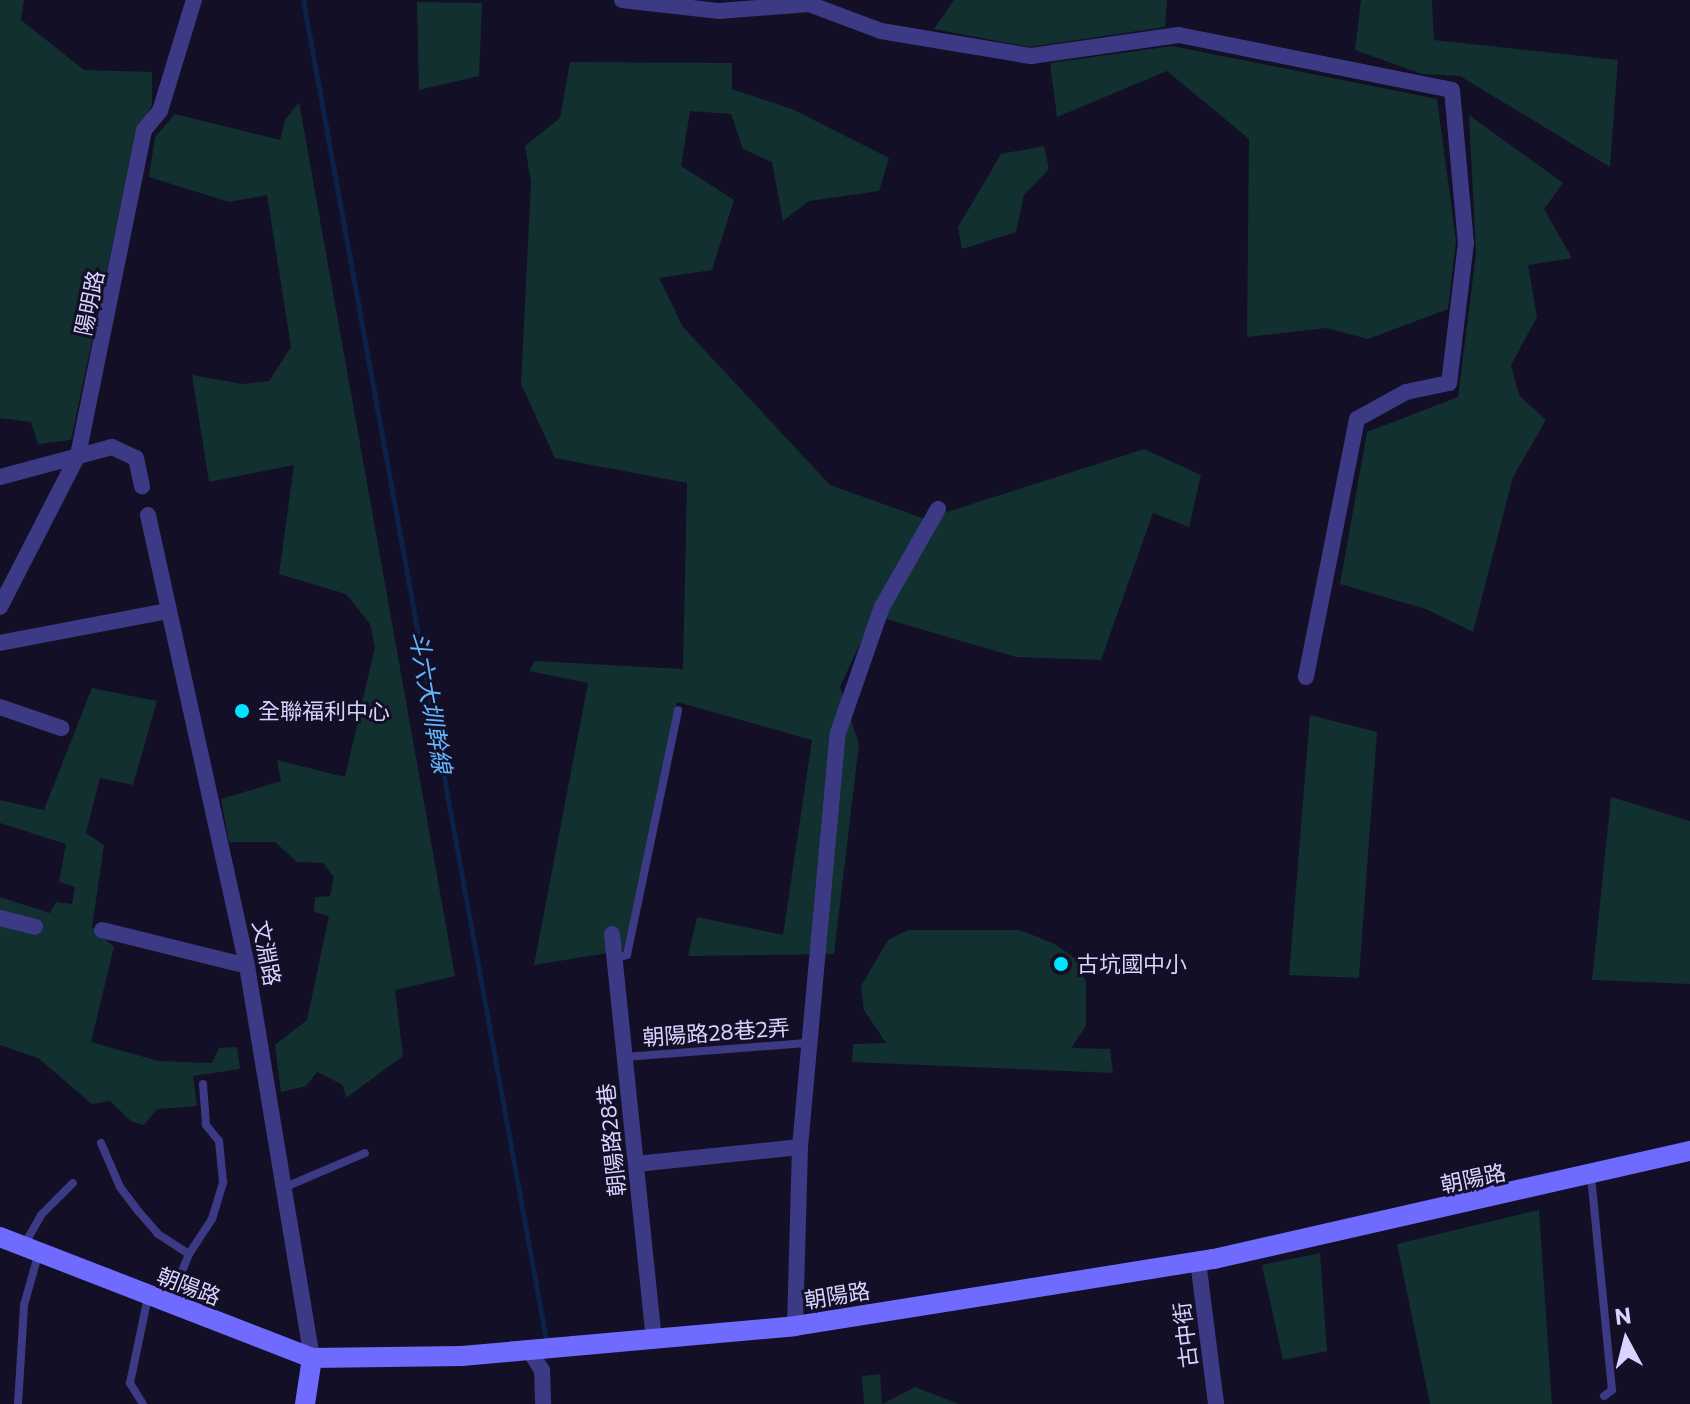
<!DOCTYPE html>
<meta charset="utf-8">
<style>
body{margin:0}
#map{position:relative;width:1690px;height:1404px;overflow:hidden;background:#130f26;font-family:Commissioner,"Noto Sans TC",sans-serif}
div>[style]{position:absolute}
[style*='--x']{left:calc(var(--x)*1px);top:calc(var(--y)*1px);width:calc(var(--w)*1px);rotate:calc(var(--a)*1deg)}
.green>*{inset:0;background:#12302f}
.stream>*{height:5px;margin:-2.5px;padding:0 2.5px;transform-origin:2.5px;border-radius:2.5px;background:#0c2248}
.lane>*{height:8px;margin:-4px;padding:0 4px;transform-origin:4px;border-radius:4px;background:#3d3a85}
.street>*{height:16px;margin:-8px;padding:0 8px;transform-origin:8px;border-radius:8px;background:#3d3a85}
.secondary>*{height:20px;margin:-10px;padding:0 10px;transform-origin:10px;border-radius:10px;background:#6f6bff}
.dots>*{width:22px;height:22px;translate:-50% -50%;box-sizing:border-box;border:4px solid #130f26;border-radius:50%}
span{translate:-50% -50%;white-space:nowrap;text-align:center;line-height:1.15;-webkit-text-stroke:6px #130f26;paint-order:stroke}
.street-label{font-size:22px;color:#d9d4ff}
.poi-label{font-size:22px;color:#d9d4ff}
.left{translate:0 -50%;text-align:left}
.water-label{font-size:24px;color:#62b6ff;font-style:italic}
.north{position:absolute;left:1586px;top:1300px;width:80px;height:80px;-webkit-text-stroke:6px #130f26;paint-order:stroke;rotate:353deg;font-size:22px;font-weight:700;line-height:32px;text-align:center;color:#d9d4ff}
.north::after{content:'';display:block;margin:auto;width:28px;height:36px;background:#d9d4ff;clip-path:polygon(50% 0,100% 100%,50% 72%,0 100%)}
</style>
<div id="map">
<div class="green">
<div style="clip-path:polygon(0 0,24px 0,21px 20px,84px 70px,152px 72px,152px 105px,135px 136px,71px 440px,38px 444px,31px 422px,0 418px)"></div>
<div style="clip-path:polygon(954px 0,1167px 0,1165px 27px,1029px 47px,934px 29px)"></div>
<div style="clip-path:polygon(1361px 0,1432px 0,1434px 40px,1618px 60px,1610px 167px,1460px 76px,1422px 74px,1355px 50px)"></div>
<div style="clip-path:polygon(417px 2px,482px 3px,479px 76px,419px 90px)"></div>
<div style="clip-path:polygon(1172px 46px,1437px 99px,1456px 241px,1448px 309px,1368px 339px,1326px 328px,1247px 337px,1249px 139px,1167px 71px,1057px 117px,1050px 63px)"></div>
<div style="clip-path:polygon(570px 62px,732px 63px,732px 89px,792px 109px,889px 158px,879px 191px,809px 201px,783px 221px,772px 162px,743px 149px,731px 114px,690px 111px,681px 166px,734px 200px,712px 270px,659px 278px,683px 327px,830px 485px,925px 519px,1144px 449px,1201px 475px,1189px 527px,1153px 513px,1101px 660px,1016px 657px,873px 615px,840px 687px,859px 744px,834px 954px,688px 956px,697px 917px,783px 935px,812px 740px,677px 702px,627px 950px,534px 965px,588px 683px,529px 671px,535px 661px,683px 669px,687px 483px,555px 458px,521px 384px,531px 182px,525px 146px,560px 118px)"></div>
<div style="clip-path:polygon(299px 102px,455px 976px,395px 990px,403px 1056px,346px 1098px,343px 1085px,317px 1072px,306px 1086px,281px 1092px,275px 1045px,307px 1020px,329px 916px,314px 912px,315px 897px,330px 896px,334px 877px,323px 863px,297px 862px,275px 842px,229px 842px,221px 799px,281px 781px,277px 760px,345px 777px,375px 647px,370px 624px,346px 594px,279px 574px,294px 465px,209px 482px,192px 375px,242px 384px,269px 381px,291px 347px,267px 195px,229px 202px,149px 177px,155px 137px,175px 114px,280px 140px,285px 120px)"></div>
<div style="clip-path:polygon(1469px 115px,1563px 183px,1544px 209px,1572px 258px,1528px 265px,1537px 317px,1511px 365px,1519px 395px,1546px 420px,1513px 477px,1473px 632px,1426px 609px,1340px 584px,1367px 432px,1458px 397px,1476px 254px)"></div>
<div style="clip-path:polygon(1044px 146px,1049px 169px,1024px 195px,1016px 232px,962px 249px,958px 227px,1001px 154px)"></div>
<div style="clip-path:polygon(92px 688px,157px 701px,133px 785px,100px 778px,86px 833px,104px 845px,92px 927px,114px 947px,91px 1042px,158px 1061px,212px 1063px,219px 1048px,237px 1047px,240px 1069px,193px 1076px,197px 1106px,157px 1109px,144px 1125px,132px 1122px,110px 1101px,92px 1104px,38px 1058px,0 1045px,0 897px,50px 913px,56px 902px,72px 904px,75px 887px,59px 882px,66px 844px,0 823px,0 800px,44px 810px)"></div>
<div style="clip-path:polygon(1310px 715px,1377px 732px,1359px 978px,1289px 975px)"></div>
<div style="clip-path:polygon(1611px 797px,1690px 821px,1690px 984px,1592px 980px)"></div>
<div style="clip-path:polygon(908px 930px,1020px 930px,1055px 944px,1076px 959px,1086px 983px,1086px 1026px,1071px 1048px,1110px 1049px,1113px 1073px,852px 1062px,853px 1044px,886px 1043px,864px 1010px,861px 986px,888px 940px)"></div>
<div style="clip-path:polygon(1539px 1210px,1552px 1404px,1430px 1404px,1397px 1244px)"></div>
<div style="clip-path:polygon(1320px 1253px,1327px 1351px,1283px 1360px,1262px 1265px)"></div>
<div style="clip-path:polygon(880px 1374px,882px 1404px,915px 1387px,959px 1404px,864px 1404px,862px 1376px)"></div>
</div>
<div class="stream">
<div style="--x:303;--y:0;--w:1367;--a:79.72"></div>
</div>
<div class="lane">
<div style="--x:615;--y:958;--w:12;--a:-14"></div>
<div style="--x:627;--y:955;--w:250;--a:-78.2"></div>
<div style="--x:625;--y:1057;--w:185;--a:-4.4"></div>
<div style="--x:101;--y:1143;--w:48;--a:66.6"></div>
<div style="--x:120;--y:1187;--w:31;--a:53"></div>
<div style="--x:139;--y:1212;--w:29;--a:49"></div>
<div style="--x:158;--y:1234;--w:37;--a:33"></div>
<div style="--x:1591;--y:1176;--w:215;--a:84.4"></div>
<div style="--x:1612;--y:1390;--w:10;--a:143"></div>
<div style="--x:283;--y:1188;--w:89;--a:-23.1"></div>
<div style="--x:24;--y:1245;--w:34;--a:-60"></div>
<div style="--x:41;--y:1215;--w:45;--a:-45"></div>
<div style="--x:169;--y:1303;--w:53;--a:-67.8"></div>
<div style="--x:189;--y:1254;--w:42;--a:-56.7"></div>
<div style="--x:212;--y:1219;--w:39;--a:-73"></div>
<div style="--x:223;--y:1182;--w:41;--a:-95.6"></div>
<div style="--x:219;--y:1141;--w:21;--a:-129"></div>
<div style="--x:206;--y:1125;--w:41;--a:-94.2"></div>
<div style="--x:18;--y:1404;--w:99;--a:-86.5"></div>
<div style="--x:24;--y:1305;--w:55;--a:-74.2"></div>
<div style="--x:143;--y:1404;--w:25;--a:-122"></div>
<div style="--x:130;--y:1383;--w:88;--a:-78.2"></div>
</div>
<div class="street">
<div style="--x:622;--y:0;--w:98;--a:6.5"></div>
<div style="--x:719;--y:11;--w:90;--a:-4.4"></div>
<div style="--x:809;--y:4;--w:77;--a:20.6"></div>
<div style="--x:881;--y:31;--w:152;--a:9.5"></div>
<div style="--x:1031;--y:56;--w:149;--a:-8.1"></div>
<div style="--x:1179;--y:35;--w:278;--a:11.4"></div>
<div style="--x:1452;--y:90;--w:154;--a:84.8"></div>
<div style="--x:1466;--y:243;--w:141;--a:96.9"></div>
<div style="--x:1449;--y:383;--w:44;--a:168.2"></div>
<div style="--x:1406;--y:392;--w:56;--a:151.1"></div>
<div style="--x:1357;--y:419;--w:263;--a:101.2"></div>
<div style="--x:0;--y:477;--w:116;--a:-15"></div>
<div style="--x:112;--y:447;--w:26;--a:25"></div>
<div style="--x:136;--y:458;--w:29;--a:78"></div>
<div style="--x:148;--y:515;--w:462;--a:77.6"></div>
<div style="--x:247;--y:966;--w:397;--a:80.6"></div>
<div style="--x:0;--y:607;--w:171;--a:-62.8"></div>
<div style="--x:78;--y:455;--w:332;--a:-78.5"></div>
<div style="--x:144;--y:130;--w:25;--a:-50"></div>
<div style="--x:160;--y:111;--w:116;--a:-73"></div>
<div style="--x:0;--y:643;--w:170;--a:-10.8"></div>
<div style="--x:0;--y:707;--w:65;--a:19"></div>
<div style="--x:0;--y:918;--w:36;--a:14"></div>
<div style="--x:102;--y:930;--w:149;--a:13.9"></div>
<div style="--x:612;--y:934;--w:409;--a:84.1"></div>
<div style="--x:636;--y:1164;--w:165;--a:-5.9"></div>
<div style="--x:1198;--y:1261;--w:144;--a:82.8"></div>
<div style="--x:795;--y:1326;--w:179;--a:-88.4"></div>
<div style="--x:800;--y:1147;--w:416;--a:-84.8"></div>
<div style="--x:838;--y:733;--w:133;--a:-70.8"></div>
<div style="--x:882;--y:607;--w:113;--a:-60.3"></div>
<div style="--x:528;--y:1348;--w:26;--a:58"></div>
<div style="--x:542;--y:1370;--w:34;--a:88"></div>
</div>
<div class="secondary">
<div style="--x:0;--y:1237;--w:335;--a:21.2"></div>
<div style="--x:312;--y:1358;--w:150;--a:-0.8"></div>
<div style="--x:462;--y:1356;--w:334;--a:-5.1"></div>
<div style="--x:795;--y:1326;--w:424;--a:-9.1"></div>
<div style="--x:1214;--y:1259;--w:488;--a:-12.8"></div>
<div style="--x:305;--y:1404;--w:47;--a:-81.3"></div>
</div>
<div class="dots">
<div style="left:242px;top:711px;background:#00e5ff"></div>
<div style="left:1061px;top:964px;background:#00e5ff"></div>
</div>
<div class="street-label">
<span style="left:89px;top:303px;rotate:-78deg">陽明路</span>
<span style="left:267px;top:953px;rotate:79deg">文淵路</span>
<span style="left:716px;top:1032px;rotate:-4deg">朝陽路28巷2弄</span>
<span style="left:611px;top:1140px;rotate:-96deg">朝陽路28巷</span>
<span style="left:1473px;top:1178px;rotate:-12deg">朝陽路</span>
<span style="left:189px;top:1286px;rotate:21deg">朝陽路</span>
<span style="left:837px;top:1295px;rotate:-9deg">朝陽路</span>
<span style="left:1185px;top:1335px;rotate:-97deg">古中街</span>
</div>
<div class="poi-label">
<span class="left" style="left:258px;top:711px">全聯福利中心</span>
<span class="left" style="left:1077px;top:964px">古坑國中小</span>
</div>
<div class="water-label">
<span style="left:431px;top:702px;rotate:80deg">斗六大圳幹線</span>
</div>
<div class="north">N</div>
</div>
